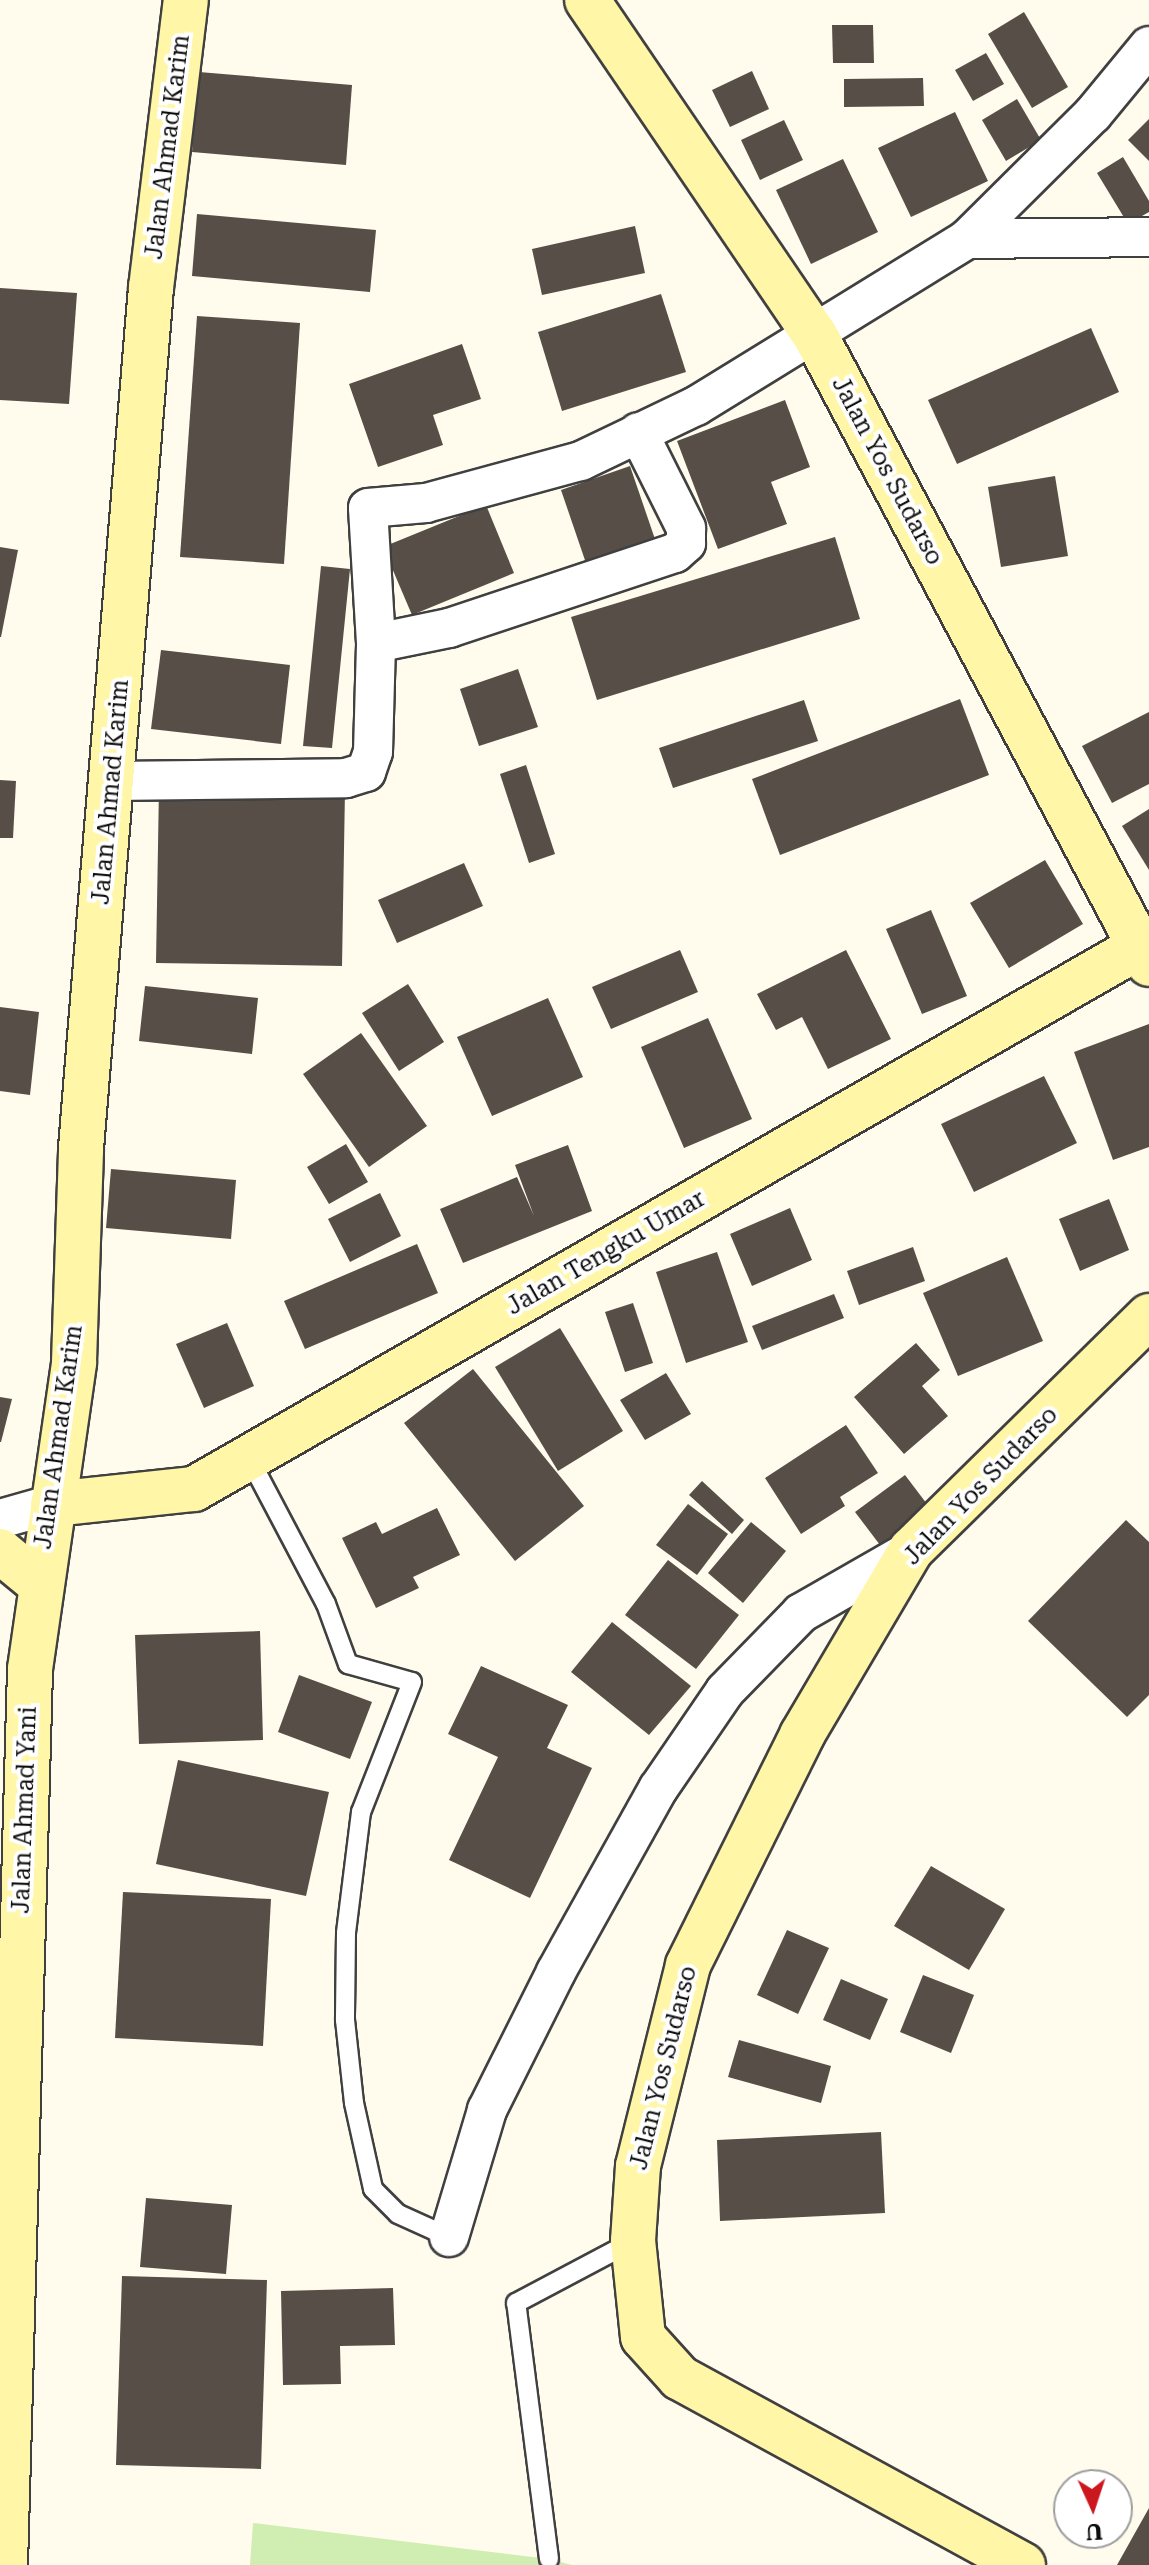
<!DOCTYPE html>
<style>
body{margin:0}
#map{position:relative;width:1149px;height:2565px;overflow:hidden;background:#fffced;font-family:"Roboto Serif",serif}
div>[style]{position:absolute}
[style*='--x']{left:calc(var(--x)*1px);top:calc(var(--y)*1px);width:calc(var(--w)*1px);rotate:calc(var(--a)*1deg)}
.green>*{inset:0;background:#d0eeb2}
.building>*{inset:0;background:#574e48}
.roads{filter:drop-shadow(2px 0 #404040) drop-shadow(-2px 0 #404040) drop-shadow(0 2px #404040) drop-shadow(0 -2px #404040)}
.lane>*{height:18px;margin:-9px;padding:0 9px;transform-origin:9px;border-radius:9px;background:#fff}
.street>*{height:38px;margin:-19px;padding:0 19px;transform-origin:19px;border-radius:19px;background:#fff}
.secondary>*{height:44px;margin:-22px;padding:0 22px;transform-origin:22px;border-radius:22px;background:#fff6a8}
span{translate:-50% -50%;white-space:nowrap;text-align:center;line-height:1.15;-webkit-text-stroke:8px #fff;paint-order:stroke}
.street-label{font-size:24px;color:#0d0d0d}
.north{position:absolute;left:1053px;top:2469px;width:80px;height:80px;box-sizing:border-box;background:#fff;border:2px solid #9e9e9e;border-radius:50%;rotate:177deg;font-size:22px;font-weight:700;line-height:32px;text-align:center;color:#0d0d0d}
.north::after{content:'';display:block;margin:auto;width:28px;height:36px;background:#cb171d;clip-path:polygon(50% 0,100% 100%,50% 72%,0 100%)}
</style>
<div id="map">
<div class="green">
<div style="clip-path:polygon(253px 2523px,549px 2559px,572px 2565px,250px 2565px)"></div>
</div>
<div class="building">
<div style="clip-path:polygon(1024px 12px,1068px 87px,1032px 108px,988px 34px)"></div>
<div style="clip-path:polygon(832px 25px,873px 25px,874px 63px,833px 63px)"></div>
<div style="clip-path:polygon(986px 53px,1004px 84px,973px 101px,955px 70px)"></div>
<div style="clip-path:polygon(752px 71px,769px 109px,730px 127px,712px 90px)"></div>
<div style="clip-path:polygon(199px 72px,352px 85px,346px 165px,192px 152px)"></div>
<div style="clip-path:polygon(923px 78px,924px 106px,844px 107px,844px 79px)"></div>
<div style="clip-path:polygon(1017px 99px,1041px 140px,1006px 161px,982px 120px)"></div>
<div style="clip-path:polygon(955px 112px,988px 181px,911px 217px,878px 148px)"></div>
<div style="clip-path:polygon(1149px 119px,1149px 161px,1128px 140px)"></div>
<div style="clip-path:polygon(784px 120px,803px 160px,760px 180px,741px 140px)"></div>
<div style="clip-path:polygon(1123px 157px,1149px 201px,1149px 212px,1128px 224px,1097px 173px)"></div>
<div style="clip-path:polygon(843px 159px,878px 232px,811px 264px,776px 190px)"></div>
<div style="clip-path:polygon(197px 214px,376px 230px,370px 292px,192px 276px)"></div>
<div style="clip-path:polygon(635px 226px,645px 273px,542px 295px,532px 249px)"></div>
<div style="clip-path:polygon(0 288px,77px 293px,69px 404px,0 400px)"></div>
<div style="clip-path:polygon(661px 294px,686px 372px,562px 411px,538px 332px)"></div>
<div style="clip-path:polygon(197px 316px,300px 323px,284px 564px,180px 557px)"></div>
<div style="clip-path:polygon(1091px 328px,1119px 392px,957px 464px,928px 400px)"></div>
<div style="clip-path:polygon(462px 344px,481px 399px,433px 415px,443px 445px,378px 467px,349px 384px)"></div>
<div style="clip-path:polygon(785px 400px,810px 467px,771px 482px,787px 524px,718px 549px,677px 441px)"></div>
<div style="clip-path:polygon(630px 466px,657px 545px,588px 569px,561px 490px)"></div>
<div style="clip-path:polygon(1055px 476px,1068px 556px,1001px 567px,988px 487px)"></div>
<div style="clip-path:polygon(486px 505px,514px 573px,412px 615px,383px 547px)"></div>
<div style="clip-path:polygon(835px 537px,860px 619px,597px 700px,571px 617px)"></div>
<div style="clip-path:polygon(0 547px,18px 550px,1px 637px,0 637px)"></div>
<div style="clip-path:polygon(321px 566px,350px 569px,332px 748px,303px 746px)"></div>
<div style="clip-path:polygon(161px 650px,290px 665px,281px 744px,151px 729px)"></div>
<div style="clip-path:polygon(518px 669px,538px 727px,479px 746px,460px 689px)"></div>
<div style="clip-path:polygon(960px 699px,989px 775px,780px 855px,752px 779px)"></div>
<div style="clip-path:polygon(804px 700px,818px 741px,673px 788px,659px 748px)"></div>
<div style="clip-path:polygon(1149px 712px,1149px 784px,1112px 803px,1082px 746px)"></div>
<div style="clip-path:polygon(526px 765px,555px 854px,529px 863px,500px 774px)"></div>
<div style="clip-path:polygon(0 780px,16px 781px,13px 838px,0 838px)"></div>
<div style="clip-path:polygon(159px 787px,345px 790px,342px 966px,156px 963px)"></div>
<div style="clip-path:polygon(1149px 809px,1149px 870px,1122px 826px)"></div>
<div style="clip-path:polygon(1045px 860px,1083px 924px,1009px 968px,970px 903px)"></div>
<div style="clip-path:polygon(464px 863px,483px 906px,397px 943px,378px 900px)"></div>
<div style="clip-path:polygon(931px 910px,967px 996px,922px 1014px,886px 929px)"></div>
<div style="clip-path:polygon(680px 950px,698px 992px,611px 1029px,592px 987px)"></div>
<div style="clip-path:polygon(846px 950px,891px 1039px,828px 1069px,802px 1017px,776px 1030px,757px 994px)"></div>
<div style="clip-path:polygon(408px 984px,444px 1042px,399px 1071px,362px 1013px)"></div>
<div style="clip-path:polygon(145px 986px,258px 998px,252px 1054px,139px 1041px)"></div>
<div style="clip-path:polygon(548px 998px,583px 1077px,492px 1116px,457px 1037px)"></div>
<div style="clip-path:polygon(0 1007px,39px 1012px,30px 1095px,0 1091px)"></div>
<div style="clip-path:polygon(708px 1018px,752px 1119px,684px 1148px,641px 1047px)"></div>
<div style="clip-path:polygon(1149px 1024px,1149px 1147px,1113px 1160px,1074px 1052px)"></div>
<div style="clip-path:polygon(361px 1033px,427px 1126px,369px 1167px,303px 1074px)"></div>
<div style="clip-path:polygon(1044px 1076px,1077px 1143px,974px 1192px,941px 1124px)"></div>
<div style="clip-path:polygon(346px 1144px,368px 1182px,329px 1204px,307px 1167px)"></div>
<div style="clip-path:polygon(568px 1145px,592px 1211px,463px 1263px,440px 1209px,517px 1177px,534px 1216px,515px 1165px)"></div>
<div style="clip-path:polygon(111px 1169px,236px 1180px,231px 1239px,106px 1228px)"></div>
<div style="clip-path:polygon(380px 1193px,401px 1236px,350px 1262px,328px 1219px)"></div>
<div style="clip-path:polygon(1109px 1199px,1129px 1250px,1080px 1271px,1059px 1219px)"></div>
<div style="clip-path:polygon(790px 1208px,812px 1260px,752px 1286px,730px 1234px)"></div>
<div style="clip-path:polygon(417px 1244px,438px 1293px,305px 1349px,284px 1301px)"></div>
<div style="clip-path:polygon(913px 1247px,925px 1281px,859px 1305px,847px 1271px)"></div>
<div style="clip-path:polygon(717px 1252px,748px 1342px,686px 1363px,656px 1272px)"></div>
<div style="clip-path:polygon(1007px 1257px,1043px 1341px,958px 1376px,923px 1293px)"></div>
<div style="clip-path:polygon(834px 1294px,844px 1318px,762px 1350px,752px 1326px)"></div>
<div style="clip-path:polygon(633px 1303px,653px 1363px,625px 1372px,605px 1312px)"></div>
<div style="clip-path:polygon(227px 1323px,254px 1386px,204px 1408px,176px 1344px)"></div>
<div style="clip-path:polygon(560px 1328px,623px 1431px,558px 1471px,495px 1367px)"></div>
<div style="clip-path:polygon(916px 1343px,940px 1370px,922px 1386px,948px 1416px,904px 1454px,854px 1397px)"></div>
<div style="clip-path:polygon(473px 1369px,584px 1506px,515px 1561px,404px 1423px)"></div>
<div style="clip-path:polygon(666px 1373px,691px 1414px,645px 1440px,620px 1400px)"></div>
<div style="clip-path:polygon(0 1397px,12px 1399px,1px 1442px,0 1442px)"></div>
<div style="clip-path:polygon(846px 1425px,878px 1473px,840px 1497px,845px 1506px,801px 1534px,765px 1478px)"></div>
<div style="clip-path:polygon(905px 1475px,930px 1508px,880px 1545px,855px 1512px)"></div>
<div style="clip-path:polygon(702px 1481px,744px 1520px,732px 1534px,689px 1495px)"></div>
<div style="clip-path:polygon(688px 1504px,728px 1534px,697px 1575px,656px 1545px)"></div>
<div style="clip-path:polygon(437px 1508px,460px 1555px,413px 1577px,419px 1588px,376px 1608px,342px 1538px,376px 1522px,382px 1534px)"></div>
<div style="clip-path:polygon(1126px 1520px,1149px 1542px,1149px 1695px,1127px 1717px,1028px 1621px)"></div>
<div style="clip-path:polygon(751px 1522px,786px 1551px,743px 1603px,708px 1573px)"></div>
<div style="clip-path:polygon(668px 1560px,739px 1615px,696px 1669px,625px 1615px)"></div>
<div style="clip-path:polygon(612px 1622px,691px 1686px,649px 1735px,571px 1672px)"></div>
<div style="clip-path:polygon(260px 1631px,263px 1740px,139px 1744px,135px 1635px)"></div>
<div style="clip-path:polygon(481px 1666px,568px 1705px,547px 1748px,592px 1768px,530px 1898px,449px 1860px,498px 1757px,448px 1734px)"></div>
<div style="clip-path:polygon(299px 1675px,372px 1702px,350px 1759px,278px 1732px)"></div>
<div style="clip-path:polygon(178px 1760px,329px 1792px,306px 1896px,156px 1864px)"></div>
<div style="clip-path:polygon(931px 1866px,1005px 1909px,969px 1970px,894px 1926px)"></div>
<div style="clip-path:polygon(123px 1892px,271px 1899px,263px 2046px,115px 2038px)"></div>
<div style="clip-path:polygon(787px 1930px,829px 1948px,798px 2014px,757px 1995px)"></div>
<div style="clip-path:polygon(923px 1975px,974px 1995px,951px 2053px,900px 2032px)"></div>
<div style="clip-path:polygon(841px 1979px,888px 1999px,870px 2040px,823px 2020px)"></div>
<div style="clip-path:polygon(739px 2040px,831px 2066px,821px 2103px,728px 2077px)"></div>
<div style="clip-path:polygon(881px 2132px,885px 2213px,720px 2221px,717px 2140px)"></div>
<div style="clip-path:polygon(146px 2198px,232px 2205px,226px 2274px,140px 2267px)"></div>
<div style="clip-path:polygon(122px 2276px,267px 2280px,261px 2469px,116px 2465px)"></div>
<div style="clip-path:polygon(393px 2288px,395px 2345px,340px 2346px,341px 2384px,283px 2385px,281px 2291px)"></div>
<div style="clip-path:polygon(1149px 2508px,1149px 2565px,1117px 2565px)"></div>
</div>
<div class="roads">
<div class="lane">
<div style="--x:249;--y:1458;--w:165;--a:62.2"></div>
<div style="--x:326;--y:1604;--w:64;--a:69.9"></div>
<div style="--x:348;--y:1664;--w:66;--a:15.7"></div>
<div style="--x:412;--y:1682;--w:140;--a:111.4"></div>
<div style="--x:361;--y:1812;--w:122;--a:97.1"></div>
<div style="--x:346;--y:1933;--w:87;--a:90.7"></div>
<div style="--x:345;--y:2020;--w:83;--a:83.8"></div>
<div style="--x:354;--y:2103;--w:88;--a:77.5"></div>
<div style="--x:373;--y:2189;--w:35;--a:45"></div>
<div style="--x:398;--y:2214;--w:56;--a:24.3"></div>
<div style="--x:549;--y:2559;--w:258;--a:-97.3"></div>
<div style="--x:516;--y:2303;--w:132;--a:-27.9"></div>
</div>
<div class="street">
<div style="--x:967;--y:239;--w:177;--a:-44.8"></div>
<div style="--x:1093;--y:114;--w:88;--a:-50.5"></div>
<div style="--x:376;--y:643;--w:75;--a:-11.6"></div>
<div style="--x:449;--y:628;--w:238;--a:-18.4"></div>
<div style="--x:675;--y:553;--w:15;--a:-42"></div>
<div style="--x:686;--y:543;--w:15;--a:-90"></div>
<div style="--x:686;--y:528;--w:107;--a:-116.6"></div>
<div style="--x:111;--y:781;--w:235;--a:-0.7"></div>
<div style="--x:346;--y:778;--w:21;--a:-17"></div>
<div style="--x:366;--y:772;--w:21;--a:-71"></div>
<div style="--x:373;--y:752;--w:109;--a:-88.4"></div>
<div style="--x:376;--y:643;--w:135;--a:-93.4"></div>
<div style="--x:368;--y:508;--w:58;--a:-4.9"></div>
<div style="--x:426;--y:503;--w:161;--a:-15.2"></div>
<div style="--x:581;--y:461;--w:127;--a:-25.6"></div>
<div style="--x:696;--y:406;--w:318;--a:-31.6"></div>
<div style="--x:967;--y:239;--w:182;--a:-0.6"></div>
<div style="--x:0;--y:1519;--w:55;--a:-15.8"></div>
<div style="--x:449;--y:2237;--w:133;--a:-73.3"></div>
<div style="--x:487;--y:2110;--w:154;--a:-63.4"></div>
<div style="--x:556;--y:1972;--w:210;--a:-60.9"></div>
<div style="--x:658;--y:1789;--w:119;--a:-55.6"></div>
<div style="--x:725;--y:1691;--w:109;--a:-45.7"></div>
<div style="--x:801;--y:1613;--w:127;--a:-29.8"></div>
</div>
<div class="secondary">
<div style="--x:587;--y:0;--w:405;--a:55.8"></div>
<div style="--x:815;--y:335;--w:712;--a:62.03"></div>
<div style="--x:53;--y:1504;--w:142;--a:-6.1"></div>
<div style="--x:194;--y:1489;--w:1101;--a:-29.85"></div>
<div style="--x:0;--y:1551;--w:50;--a:39.4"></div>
<div style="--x:5;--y:2565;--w:896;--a:-88.4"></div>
<div style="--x:30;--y:1669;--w:310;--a:-81.8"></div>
<div style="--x:74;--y:1362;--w:214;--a:-88.1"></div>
<div style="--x:81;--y:1148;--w:863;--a:-85.35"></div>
<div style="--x:151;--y:288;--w:290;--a:-83.1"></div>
<div style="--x:1023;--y:2565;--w:391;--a:-151.4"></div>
<div style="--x:680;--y:2378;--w:55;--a:-132.1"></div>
<div style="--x:643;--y:2337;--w:97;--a:-95.9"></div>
<div style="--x:633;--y:2241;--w:75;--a:-86.2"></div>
<div style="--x:638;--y:2166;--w:207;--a:-76"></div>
<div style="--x:688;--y:1965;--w:257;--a:-63.6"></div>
<div style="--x:802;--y:1735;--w:215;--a:-59.5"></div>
<div style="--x:911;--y:1550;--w:334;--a:-44.5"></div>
</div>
</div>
<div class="street-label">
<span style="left:168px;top:147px;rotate:-83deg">Jalan Ahmad Karim</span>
<span style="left:887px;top:471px;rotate:62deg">Jalan Yos Sudarso</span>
<span style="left:111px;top:792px;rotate:-85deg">Jalan Ahmad Karim</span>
<span style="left:606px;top:1253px;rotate:-30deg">Jalan Tengku Umar</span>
<span style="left:59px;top:1437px;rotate:-82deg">Jalan Ahmad Karim</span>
<span style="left:981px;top:1486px;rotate:-46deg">Jalan Yos Sudarso</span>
<span style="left:25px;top:1810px;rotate:-88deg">Jalan Ahmad Yani</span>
<span style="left:664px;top:2068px;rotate:-76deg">Jalan Yos Sudarso</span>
</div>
<div class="north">U</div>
</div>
